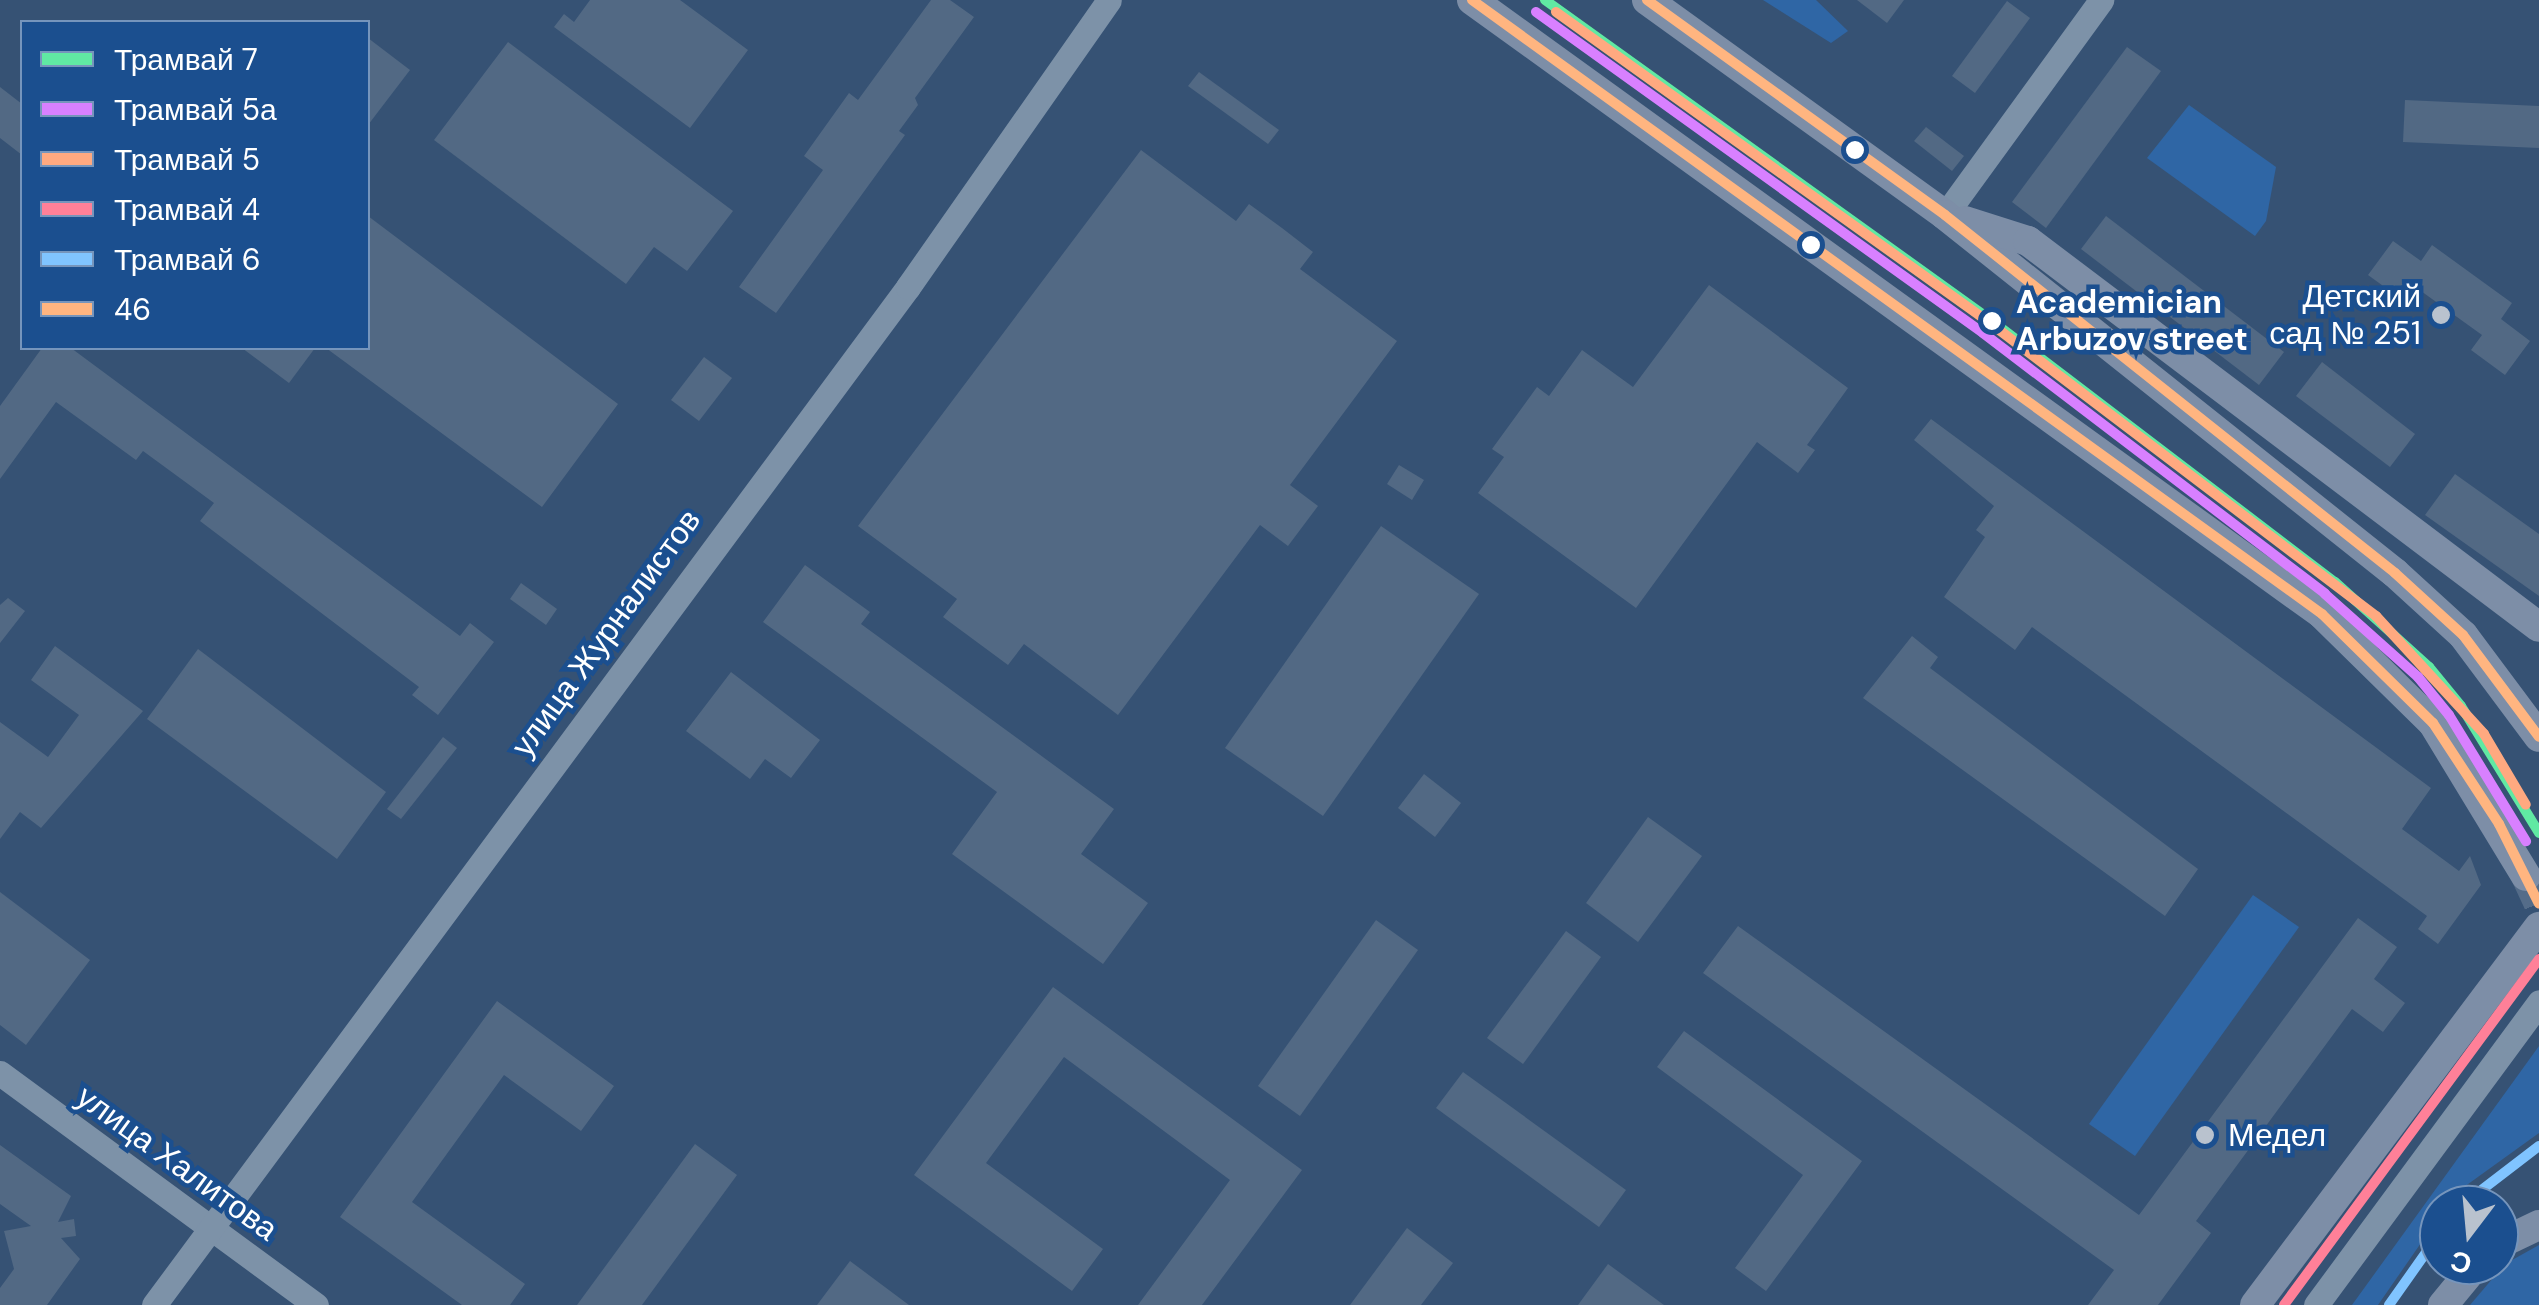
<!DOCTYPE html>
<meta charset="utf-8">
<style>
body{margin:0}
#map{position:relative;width:2539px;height:1305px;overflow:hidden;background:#365274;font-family:"DM Sans",sans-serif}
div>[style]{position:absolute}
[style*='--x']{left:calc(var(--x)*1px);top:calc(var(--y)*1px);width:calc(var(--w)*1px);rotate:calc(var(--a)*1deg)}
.green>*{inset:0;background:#2f66a5}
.building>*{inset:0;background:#526984}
.major-tunnel>*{height:30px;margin-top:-15px;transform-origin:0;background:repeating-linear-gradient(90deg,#546c89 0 30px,transparent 0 45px)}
.minor>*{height:25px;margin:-12.5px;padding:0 12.5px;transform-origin:12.5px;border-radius:12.5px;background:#7d92a8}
.major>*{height:30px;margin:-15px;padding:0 15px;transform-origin:15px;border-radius:15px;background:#7d8ea7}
.bus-1>*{height:10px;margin:-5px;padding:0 5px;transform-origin:5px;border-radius:5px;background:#ffb580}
.tram-1>*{height:10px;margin:-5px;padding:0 5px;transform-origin:5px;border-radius:5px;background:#60e9a3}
.tram-2>*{height:10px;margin:-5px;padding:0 5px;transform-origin:5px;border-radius:5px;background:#d880ff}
.tram-3>*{height:10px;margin:-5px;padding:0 5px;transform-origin:5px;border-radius:5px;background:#ffa980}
.tram-4>*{height:10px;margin:-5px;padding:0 5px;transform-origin:5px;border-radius:5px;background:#ff8098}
.tram-5>*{height:10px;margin:-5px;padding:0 5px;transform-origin:5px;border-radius:5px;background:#80c4ff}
.dots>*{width:28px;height:28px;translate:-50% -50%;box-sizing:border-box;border:5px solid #1b4f8f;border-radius:50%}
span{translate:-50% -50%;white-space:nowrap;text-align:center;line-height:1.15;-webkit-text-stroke:9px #1b4f8f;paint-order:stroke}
.poi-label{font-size:32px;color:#fff}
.right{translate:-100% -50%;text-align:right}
.left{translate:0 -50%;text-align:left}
.stop-label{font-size:32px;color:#fff;font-weight:700}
.street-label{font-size:32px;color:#fff}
.legend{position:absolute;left:20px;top:20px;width:350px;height:330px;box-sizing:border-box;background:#1b4f8f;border:2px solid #7695bc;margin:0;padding:12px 18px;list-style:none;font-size:30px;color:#fff}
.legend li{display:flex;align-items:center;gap:20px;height:50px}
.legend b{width:50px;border:2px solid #7695bc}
.north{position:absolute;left:2419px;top:1185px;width:100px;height:100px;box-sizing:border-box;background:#1b4f8f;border:2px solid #7695bc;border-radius:50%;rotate:196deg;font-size:28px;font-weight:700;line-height:40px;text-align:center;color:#fff}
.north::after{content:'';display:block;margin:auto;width:35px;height:45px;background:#b9c2ce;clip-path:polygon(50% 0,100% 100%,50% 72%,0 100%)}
</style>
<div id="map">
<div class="green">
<div style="clip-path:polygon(1763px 0,1816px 0,1848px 31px,1831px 43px)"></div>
<div style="clip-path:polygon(2189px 105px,2276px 167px,2266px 221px,2255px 236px,2147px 158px)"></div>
<div style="clip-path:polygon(2253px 895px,2299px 927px,2135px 1156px,2089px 1124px)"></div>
<div style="clip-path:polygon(2539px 1046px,2539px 1133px,2439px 1205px,2439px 1217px,2378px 1305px,2352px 1305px)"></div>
<div style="clip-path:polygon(2539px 1245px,2539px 1305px,2470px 1305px,2505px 1264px)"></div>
</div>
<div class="building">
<div style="clip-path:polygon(590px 0,680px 0,748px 50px,690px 128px,554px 27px,564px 14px,574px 22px)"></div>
<div style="clip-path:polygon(931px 0,950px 0,974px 17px,915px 98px,918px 105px,899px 131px,905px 135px,776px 313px,739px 287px,823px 170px,804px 156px,849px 93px,858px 100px)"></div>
<div style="clip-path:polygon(1857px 0,1904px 0,1887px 23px)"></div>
<div style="clip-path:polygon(2007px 1px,2030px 18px,1975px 93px,1952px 76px)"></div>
<div style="clip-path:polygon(368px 38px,410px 70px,368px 125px)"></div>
<div style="clip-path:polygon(508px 42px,733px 211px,687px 271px,654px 247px,626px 284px,434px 140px)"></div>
<div style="clip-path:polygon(2127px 47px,2161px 71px,2046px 228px,2012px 202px)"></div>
<div style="clip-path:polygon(1199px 72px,1279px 130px,1268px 144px,1188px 86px)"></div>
<div style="clip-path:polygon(0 87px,22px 104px,22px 155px,0 138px)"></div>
<div style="clip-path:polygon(2405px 100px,2539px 106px,2539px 148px,2403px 142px)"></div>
<div style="clip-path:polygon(1926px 127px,1964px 156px,1952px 171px,1914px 141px)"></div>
<div style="clip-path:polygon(1141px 150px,1236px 221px,1249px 204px,1282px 228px,1313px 252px,1300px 269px,1397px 341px,1290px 485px,1318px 506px,1288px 546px,1260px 525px,1118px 715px,1024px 644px,1008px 665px,943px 617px,957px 599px,858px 526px)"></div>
<div style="clip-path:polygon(368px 216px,618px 404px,542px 507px,326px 348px,368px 348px)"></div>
<div style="clip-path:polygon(2106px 216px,2284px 352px,2259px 385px,2081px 249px)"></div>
<div style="clip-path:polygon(2393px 241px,2421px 261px,2432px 245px,2512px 303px,2501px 319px,2530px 341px,2505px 375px,2471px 350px,2482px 335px,2414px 286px,2404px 301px,2368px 275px)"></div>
<div style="clip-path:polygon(1709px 285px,1848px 388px,1807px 445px,1815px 450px,1798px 473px,1757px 442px,1636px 608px,1478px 493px,1504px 457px,1492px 449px,1537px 387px,1549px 396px,1582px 350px,1633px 387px)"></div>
<div style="clip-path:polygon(42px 348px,71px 348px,460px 636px,470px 623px,494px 642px,438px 715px,412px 695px,419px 687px,200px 521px,214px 503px,143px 451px,136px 460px,56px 402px,0 479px,0 406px)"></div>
<div style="clip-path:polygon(242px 348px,315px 348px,289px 383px)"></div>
<div style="clip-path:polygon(704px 357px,732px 378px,699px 421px,671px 400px)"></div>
<div style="clip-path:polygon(2322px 362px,2415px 434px,2390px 467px,2296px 396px)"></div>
<div style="clip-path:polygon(1931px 419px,2431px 788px,2402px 829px,2459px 871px,2470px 856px,2481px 885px,2438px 944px,2418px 929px,2427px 916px,2032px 627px,2015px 650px,1944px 597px,1985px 537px,1976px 530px,1994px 506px,1914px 440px)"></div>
<div style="clip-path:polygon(1399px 465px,1424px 480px,1412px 500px,1387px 484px)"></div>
<div style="clip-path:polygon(2455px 474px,2539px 534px,2539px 596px,2425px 515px)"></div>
<div style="clip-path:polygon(1381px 526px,1479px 594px,1323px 816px,1225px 748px)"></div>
<div style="clip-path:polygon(805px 565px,870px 612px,861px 624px,1114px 809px,1081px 854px,1148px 903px,1103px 964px,952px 854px,997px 792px,763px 622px)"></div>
<div style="clip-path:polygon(521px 583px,557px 609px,546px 625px,510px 599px)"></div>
<div style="clip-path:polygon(8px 598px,25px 611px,0 643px,0 605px)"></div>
<div style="clip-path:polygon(1912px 636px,1938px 657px,1930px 668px,2198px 869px,2165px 916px,1863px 698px)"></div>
<div style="clip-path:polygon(55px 646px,143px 711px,41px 828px,20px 812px,0 839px,0 722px,48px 757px,79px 715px,31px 680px)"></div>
<div style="clip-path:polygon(198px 649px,386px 792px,337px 859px,147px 719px)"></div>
<div style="clip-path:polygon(731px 672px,820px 740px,791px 778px,765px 759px,750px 779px,686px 731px)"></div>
<div style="clip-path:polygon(443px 737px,457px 748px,401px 819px,387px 809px)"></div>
<div style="clip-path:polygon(1424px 774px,1461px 803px,1435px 837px,1398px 808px)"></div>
<div style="clip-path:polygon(1648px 817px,1702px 856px,1638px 942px,1586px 903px)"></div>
<div style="clip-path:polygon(0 892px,90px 960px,26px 1045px,0 1025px)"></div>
<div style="clip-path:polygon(2358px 918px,2397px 947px,2374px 979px,2405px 1003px,2383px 1032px,2352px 1009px,2196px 1221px,2211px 1233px,2158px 1305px,2088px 1305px,2114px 1270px,1703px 973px,1738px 926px,2139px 1215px)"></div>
<div style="clip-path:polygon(1376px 920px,1418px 950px,1300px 1116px,1258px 1086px)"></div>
<div style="clip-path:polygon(1566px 931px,1601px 957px,1523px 1064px,1487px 1038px)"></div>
<div style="clip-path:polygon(1053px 987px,1302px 1170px,1202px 1305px,1138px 1305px,1230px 1180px,1064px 1057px,986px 1163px,1103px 1249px,1072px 1291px,914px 1175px)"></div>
<div style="clip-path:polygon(497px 1001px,614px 1086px,581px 1131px,504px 1075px,412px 1202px,525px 1284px,510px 1305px,462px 1305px,340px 1217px)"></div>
<div style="clip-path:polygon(1684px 1031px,1862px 1161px,1766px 1291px,1735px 1268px,1803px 1175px,1657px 1067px)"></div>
<div style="clip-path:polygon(1463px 1072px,1626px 1190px,1599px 1227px,1436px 1108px)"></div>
<div style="clip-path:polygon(695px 1144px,737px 1175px,642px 1305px,577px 1305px)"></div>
<div style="clip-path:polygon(0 1145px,71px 1196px,58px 1222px,74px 1219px,76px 1236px,61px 1238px,80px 1259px,47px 1305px,0 1305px,0 1288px,14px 1269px,4px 1231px,31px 1226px,0 1204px)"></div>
<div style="clip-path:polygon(1407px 1228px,1453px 1263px,1421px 1305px,1350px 1305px)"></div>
<div style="clip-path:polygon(850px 1261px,909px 1305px,817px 1305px)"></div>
<div style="clip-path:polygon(1608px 1264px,1664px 1305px,1578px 1305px)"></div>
</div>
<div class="major-tunnel">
<div style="--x:2526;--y:876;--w:31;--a:65"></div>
</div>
<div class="minor">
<div style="--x:1945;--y:215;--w:266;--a:-54"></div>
<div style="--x:0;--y:1073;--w:392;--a:36.3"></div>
<div style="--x:154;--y:1305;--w:1267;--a:-53.47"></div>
<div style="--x:908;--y:287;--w:350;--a:-55"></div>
<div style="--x:2316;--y:1305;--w:376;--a:-53.6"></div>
</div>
<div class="major">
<div style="--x:1472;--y:0;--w:1049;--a:35.84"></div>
<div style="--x:2322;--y:614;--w:156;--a:44.5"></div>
<div style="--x:2433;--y:723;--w:179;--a:58.7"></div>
<div style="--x:1647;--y:0;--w:367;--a:35.8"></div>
<div style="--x:1945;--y:215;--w:575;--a:38.5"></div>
<div style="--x:2395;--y:573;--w:92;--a:42.4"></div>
<div style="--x:2463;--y:635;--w:127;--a:53.3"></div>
<div style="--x:1965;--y:221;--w:66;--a:17.6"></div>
<div style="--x:2028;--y:241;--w:640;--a:37.07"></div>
<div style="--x:2499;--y:1244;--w:44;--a:-25.4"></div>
<div style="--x:2255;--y:1305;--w:473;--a:-53.1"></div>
<div style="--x:2443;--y:1305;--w:52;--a:-50.5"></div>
</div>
<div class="bus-1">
<div style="--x:1472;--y:0;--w:1049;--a:35.84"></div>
<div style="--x:2322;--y:614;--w:156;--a:44.5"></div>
<div style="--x:2433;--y:723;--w:121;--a:56.8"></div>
<div style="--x:2499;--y:824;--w:89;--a:63.4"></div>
<div style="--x:1647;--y:0;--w:367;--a:35.8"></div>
<div style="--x:1945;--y:215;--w:575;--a:38.5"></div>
<div style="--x:2395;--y:573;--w:92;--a:42.4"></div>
<div style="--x:2463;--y:635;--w:127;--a:53.3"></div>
</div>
<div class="tram-1">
<div style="--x:1545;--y:0;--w:550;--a:35.68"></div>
<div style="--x:1992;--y:321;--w:431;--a:37.3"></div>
<div style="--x:2335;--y:582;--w:127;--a:42.1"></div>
<div style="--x:2429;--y:667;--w:50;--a:50.6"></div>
<div style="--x:2461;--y:706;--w:149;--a:58.4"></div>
</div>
<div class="tram-2">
<div style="--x:1536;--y:12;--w:550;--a:35.68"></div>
<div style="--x:1983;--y:333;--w:430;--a:37.3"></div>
<div style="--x:2325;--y:594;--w:125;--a:41.7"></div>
<div style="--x:2418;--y:677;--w:49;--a:50.8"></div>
<div style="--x:2449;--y:715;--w:148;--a:58.6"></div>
</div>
<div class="tram-3">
<div style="--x:1556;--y:12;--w:534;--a:35.62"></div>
<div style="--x:1990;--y:323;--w:485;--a:37.2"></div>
<div style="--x:2376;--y:616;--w:160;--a:47.5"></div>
<div style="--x:2484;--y:734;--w:82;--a:59.4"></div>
</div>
<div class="tram-4">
<div style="--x:2284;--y:1305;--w:430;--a:-53.6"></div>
</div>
<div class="tram-5">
<div style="--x:2462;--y:1205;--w:97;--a:-37.5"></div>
<div style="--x:2389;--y:1305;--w:87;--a:-54.8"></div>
</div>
<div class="dots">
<div style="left:1855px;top:150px;background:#fff"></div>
<div style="left:1811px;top:245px;background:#fff"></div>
<div style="left:2441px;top:315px;background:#b9c2ce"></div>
<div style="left:1992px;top:321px;background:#fff"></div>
<div style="left:2205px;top:1135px;background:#b9c2ce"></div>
</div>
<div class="poi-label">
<span class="right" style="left:2421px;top:315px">Детский<br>сад № 251</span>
<span class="left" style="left:2228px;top:1135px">Медел</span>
</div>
<div class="stop-label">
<span class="left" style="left:2016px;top:321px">Academician<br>Arbuzov street</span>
</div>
<div class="street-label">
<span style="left:606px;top:633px;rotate:-54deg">улица Журналистов</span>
<span style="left:177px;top:1163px;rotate:36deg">улица Халитова</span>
</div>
<ul class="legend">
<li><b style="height:12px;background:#60e9a3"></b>Трамвай 7</li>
<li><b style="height:12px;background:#d880ff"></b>Трамвай 5а</li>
<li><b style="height:12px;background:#ffa980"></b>Трамвай 5</li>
<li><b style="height:12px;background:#ff8098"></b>Трамвай 4</li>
<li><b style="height:12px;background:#80c4ff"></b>Трамвай 6</li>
<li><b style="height:12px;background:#ffb580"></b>46</li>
</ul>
<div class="north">С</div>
</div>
